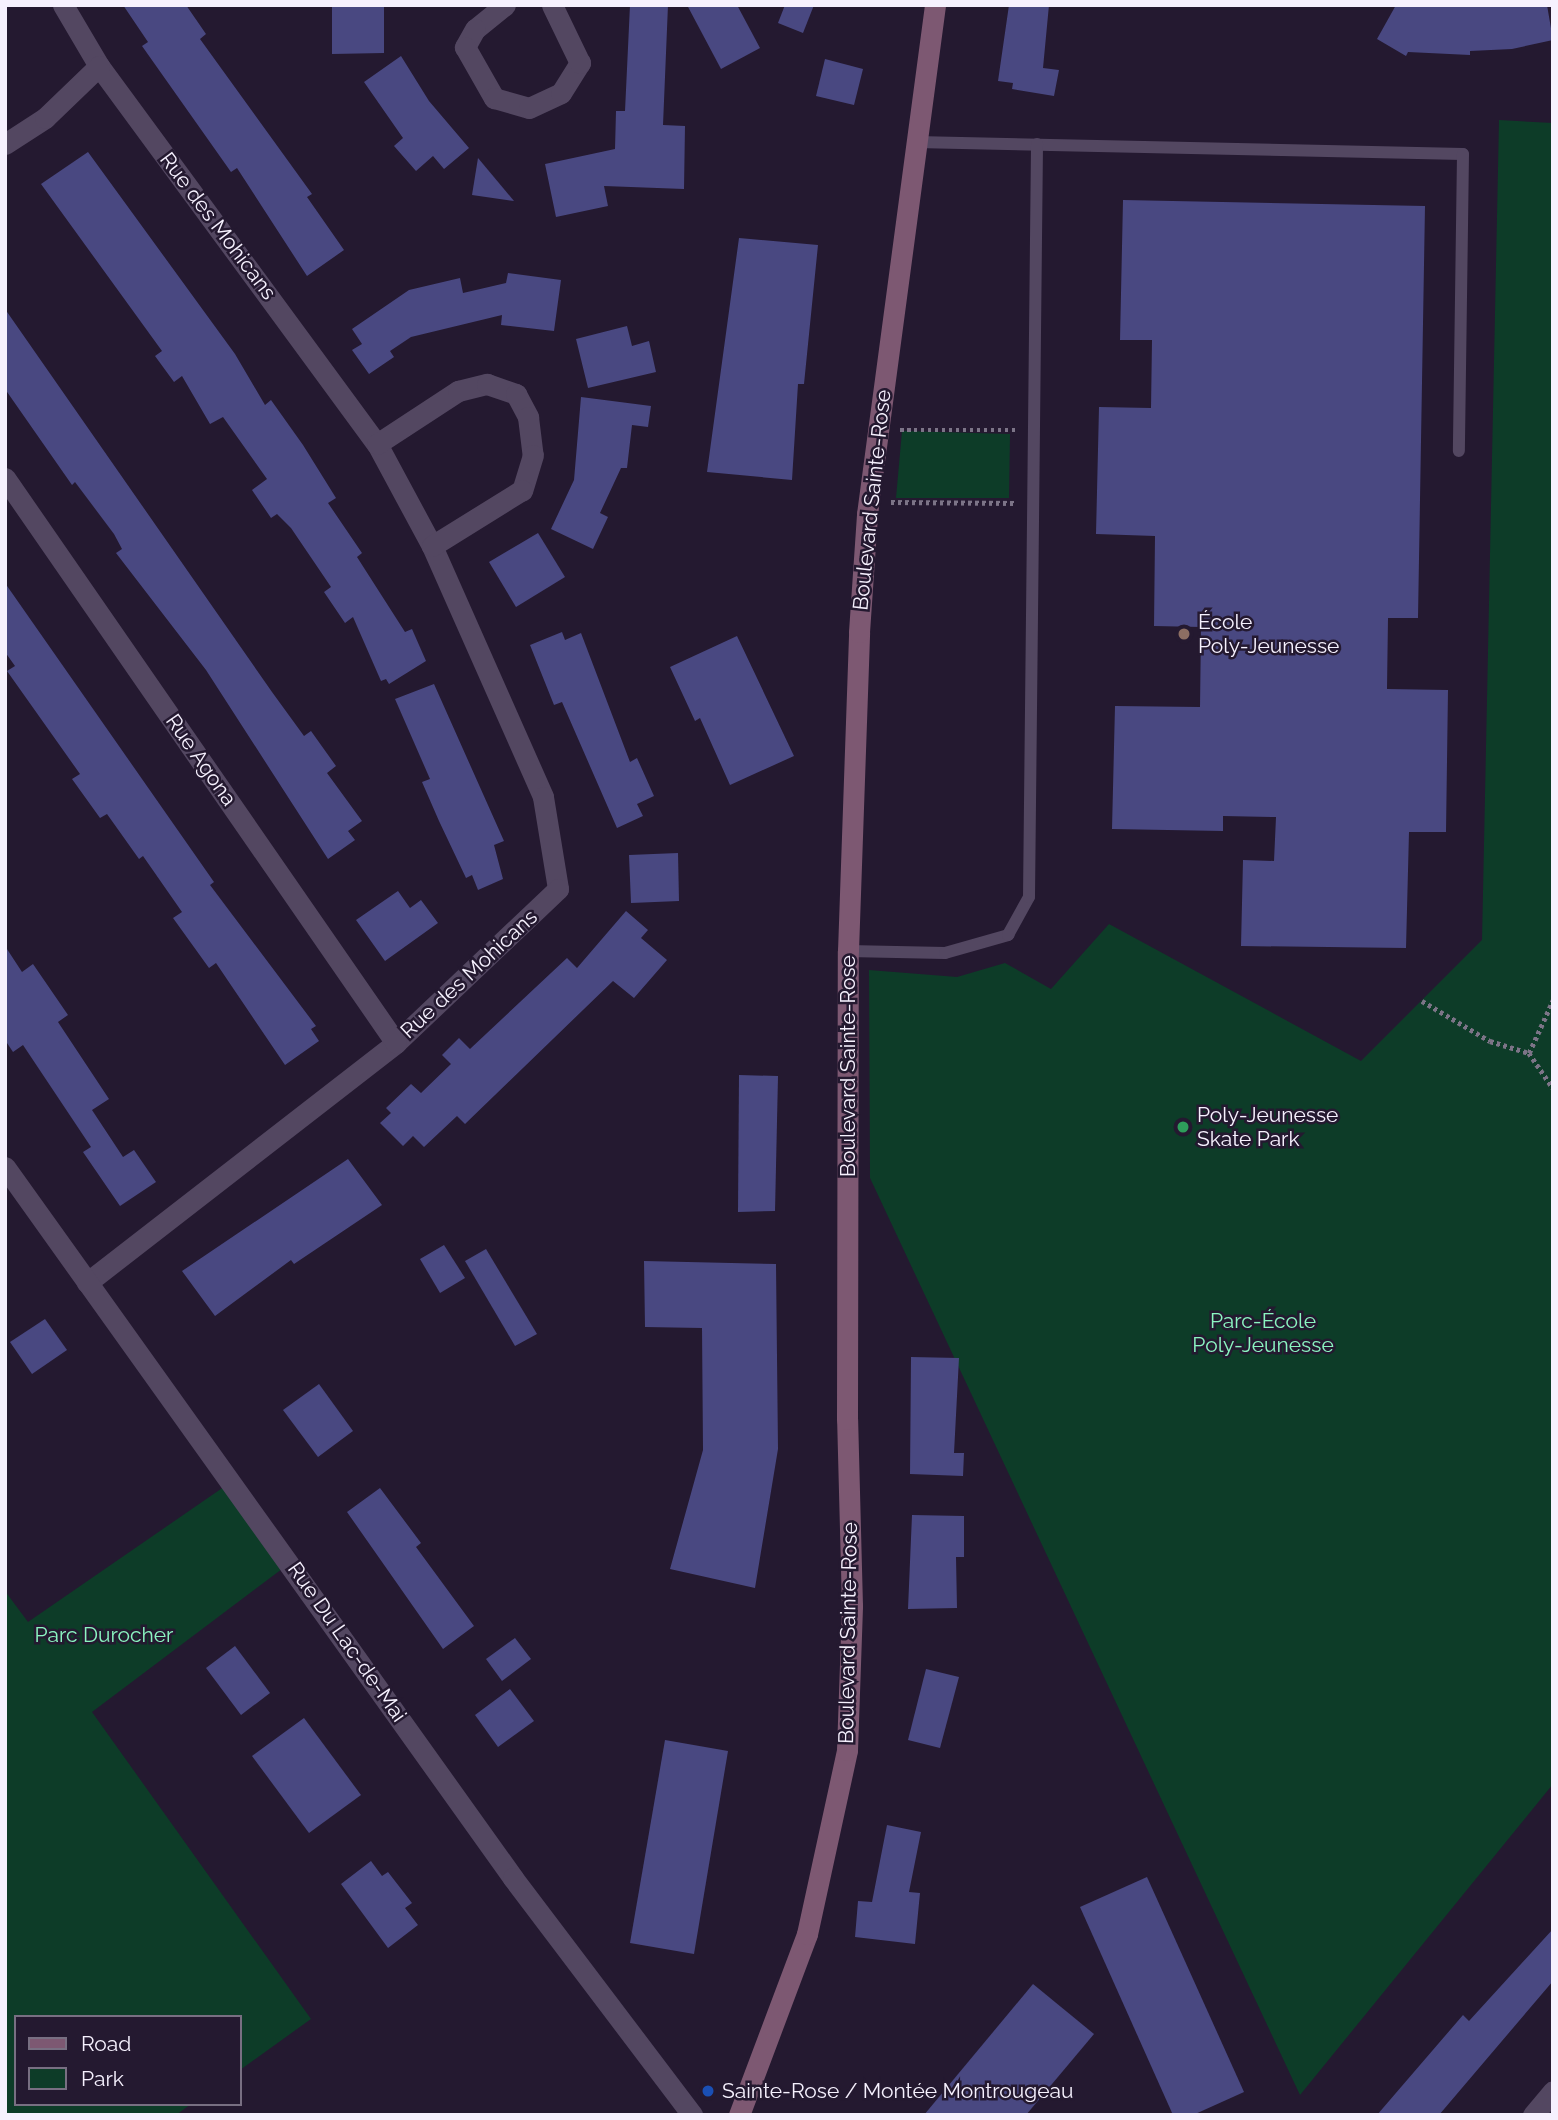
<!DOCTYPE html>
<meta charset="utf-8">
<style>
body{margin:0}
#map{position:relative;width:1558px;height:2120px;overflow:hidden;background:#241930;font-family:Raleway,sans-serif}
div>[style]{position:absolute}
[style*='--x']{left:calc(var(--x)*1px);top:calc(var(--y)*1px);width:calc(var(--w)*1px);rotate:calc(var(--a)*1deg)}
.green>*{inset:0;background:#0d3c28}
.building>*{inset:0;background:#494881}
.path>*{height:4.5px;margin-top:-2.25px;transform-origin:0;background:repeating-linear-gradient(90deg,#7c7487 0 3.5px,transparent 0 7px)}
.lane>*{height:12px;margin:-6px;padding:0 6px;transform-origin:6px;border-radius:6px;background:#534761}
.street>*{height:21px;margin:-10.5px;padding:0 10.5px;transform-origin:10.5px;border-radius:10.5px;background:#534761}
.secondary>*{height:21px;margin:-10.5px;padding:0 10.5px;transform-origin:10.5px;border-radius:10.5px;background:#7d5872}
.dots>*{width:19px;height:19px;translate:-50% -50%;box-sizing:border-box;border:4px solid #241930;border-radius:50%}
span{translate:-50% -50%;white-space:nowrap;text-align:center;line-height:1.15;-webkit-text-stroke:5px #241930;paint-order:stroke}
.street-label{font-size:21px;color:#f6f1fe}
.poi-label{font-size:21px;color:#f6f1fe}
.left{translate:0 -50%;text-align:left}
.park-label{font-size:21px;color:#8bf5c1}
.frame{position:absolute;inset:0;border:7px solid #f6f1fe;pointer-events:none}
.legend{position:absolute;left:14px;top:2015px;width:228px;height:91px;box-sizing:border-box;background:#241930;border:2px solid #786f82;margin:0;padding:9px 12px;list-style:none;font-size:21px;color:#f6f1fe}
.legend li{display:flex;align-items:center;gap:14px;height:35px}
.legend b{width:35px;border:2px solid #786f82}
</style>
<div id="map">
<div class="green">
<div style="clip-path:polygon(1499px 120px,1553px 123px,1553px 1784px,1300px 2095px,870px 1178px,869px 970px,957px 977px,1005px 963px,1051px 989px,1109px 924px,1361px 1061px,1482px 940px)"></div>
<div style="clip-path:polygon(902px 431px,1010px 434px,1009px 498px,896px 498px)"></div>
<div style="clip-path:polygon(231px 1482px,290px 1563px,92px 1712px,311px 2019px,240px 2070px,240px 2017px,16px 2017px,16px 2104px,191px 2104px,176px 2115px,5px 2115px,5px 1591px,28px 1622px)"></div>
</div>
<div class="building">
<div style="clip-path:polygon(123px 5px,186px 5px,206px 34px,200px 39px,312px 194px,307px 197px,344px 250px,307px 276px,237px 168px,231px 172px,142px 46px,148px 42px)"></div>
<div style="clip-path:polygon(332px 5px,384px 5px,384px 53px,332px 54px)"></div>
<div style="clip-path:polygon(630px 5px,668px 5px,663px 125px,685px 126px,684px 189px,604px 186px,608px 206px,556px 217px,545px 164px,615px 149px,616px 111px,625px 111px)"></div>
<div style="clip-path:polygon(687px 5px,737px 5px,760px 48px,721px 69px)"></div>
<div style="clip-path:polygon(785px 5px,814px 5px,803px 33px,778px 23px)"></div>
<div style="clip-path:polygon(1009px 5px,1049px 5px,1043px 68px,1059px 70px,1054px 96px,1012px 89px,1013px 83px,998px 81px)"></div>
<div style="clip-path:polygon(1396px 5px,1547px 5px,1553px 40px,1512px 49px,1470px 51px,1470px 55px,1408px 52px,1406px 56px,1377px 39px)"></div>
<div style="clip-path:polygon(401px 56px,429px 101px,469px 148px,444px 169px,433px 156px,416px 171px,394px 146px,403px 138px,364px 82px)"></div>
<div style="clip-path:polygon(825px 59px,863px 69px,854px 105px,816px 96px)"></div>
<div style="clip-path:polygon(88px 152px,235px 354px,265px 405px,271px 400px,303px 445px,336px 498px,328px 503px,362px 553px,357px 557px,405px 632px,412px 629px,426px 661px,389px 684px,386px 679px,381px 681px,353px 617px,345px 623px,324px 592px,331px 587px,291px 528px,277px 514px,271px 518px,252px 490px,267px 479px,223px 417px,210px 424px,182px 376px,174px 382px,155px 356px,162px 351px,41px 184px)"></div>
<div style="clip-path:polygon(478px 158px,514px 201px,472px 195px)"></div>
<div style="clip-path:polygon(1123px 200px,1425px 206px,1418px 618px,1388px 618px,1387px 689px,1448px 690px,1446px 832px,1409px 832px,1406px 948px,1241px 946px,1243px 860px,1274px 861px,1276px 817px,1223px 816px,1223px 831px,1112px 829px,1115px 706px,1200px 707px,1201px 627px,1154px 626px,1155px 536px,1096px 534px,1099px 407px,1151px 408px,1152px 340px,1120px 340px)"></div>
<div style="clip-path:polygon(739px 238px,818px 245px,804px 384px,798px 384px,792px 480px,707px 472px)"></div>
<div style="clip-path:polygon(508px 273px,561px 280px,554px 331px,501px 325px,502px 315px,411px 337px,390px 351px,394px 357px,369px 374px,352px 350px,362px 344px,352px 329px,409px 290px,460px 278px,463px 293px,506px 283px)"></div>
<div style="clip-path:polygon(5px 309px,272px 692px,304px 736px,311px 731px,336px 766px,327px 773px,362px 821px,348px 831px,355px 840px,328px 859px,206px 670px,116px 553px,122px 549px,114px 534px,75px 482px,72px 485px,5px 389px)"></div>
<div style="clip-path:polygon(627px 326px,632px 346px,649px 341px,656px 372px,588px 388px,576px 339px)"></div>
<div style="clip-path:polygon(581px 397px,651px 406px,648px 427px,632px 425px,627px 468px,621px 468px,600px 513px,608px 517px,593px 549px,551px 529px,574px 480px)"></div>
<div style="clip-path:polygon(538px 533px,565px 577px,516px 607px,489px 562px)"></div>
<div style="clip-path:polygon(5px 583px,214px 882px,210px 885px,316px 1026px,311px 1029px,319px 1041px,285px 1065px,216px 963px,209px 968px,173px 918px,182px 912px,143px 856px,139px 859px,107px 814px,100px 818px,72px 779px,80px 774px,7px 671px,15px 666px,5px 652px)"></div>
<div style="clip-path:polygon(562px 632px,565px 640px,581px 633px,630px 762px,637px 758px,654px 796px,637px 804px,643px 816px,617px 828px,562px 702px,554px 705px,530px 645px)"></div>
<div style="clip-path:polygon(737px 636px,794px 756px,730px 785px,700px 718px,695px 721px,670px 667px)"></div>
<div style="clip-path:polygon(434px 684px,504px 841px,494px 845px,503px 879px,478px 890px,472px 875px,466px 878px,439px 821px,422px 782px,430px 779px,395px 699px)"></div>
<div style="clip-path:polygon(678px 853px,679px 901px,631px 903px,629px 855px)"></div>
<div style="clip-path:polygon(398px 891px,410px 908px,421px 900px,438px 923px,385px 961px,356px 920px)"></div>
<div style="clip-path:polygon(626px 911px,648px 930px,641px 938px,667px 960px,634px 998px,613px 981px,465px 1124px,457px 1116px,424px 1147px,413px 1136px,403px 1146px,380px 1123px,391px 1113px,386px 1108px,411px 1084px,421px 1093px,451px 1064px,442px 1055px,459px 1038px,470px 1049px,567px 958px,577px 968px)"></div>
<div style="clip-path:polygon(5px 946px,22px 972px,33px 964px,68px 1015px,58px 1022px,109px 1099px,92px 1110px,123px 1157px,134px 1150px,156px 1182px,120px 1206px,83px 1152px,91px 1147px,23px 1045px,13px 1052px,5px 1040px)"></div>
<div style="clip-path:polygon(739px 1075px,778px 1076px,775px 1211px,738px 1212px)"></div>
<div style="clip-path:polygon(348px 1159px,382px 1205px,294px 1264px,291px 1260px,215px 1316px,182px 1271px)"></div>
<div style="clip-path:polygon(444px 1245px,465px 1278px,440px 1293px,420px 1259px)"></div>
<div style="clip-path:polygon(486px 1249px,537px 1334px,515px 1346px,465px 1261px)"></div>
<div style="clip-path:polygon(644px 1261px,776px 1264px,778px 1449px,755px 1588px,670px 1569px,703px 1450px,702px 1328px,645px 1327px)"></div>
<div style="clip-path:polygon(45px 1319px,67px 1350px,32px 1374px,10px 1342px)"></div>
<div style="clip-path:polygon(911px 1357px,959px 1358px,954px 1453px,964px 1453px,963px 1476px,910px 1474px)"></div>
<div style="clip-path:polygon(319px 1384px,353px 1431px,318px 1457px,283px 1410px)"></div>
<div style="clip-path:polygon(380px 1488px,421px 1543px,416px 1547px,474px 1626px,443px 1649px,347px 1512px)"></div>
<div style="clip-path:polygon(912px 1515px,964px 1516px,964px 1557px,956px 1557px,957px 1608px,908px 1609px)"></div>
<div style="clip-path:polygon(515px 1638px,531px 1659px,502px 1681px,486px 1659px)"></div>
<div style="clip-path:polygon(235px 1646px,270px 1693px,241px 1715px,206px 1668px)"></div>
<div style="clip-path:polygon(926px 1669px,959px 1677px,940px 1748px,908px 1740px)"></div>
<div style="clip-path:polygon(510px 1689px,534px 1721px,498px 1747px,475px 1715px)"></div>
<div style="clip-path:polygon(304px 1718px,361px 1795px,309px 1833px,252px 1756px)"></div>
<div style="clip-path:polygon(665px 1740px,728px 1751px,694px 1954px,630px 1943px)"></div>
<div style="clip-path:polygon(887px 1825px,921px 1832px,909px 1892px,920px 1893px,915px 1944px,855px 1937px,858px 1901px,872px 1902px)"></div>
<div style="clip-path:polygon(371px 1861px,382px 1876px,388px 1872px,412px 1903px,405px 1908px,418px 1925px,388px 1948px,341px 1884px)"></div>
<div style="clip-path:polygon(1147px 1877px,1244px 2092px,1193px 2115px,1173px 2115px,1080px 1907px)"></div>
<div style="clip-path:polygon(1553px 1929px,1553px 1981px,1439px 2115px,1377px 2115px,1463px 2015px,1469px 2021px)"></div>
<div style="clip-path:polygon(1033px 1984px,1094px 2034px,1026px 2115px,924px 2115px)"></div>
</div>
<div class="path">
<div style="--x:900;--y:430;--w:117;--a:0"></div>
<div style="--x:891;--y:502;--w:124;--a:0.5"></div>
<div style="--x:1422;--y:1001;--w:79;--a:30.5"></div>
<div style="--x:1490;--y:1041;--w:41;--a:17.1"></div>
<div style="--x:1529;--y:1053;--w:42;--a:55.6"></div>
<div style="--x:1529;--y:1053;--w:58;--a:-65.6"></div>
</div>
<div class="lane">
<div style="--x:916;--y:142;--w:547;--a:1.26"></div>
<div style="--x:1463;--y:154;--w:297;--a:90.8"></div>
<div style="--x:848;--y:951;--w:97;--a:1.2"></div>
<div style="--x:945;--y:953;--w:66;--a:-15.9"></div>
<div style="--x:1008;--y:935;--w:43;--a:-61.1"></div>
<div style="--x:1029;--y:897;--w:753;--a:-89.39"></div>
</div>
<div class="street">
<div style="--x:63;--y:5;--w:71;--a:59.5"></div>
<div style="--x:99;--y:66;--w:469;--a:53.7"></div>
<div style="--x:377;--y:444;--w:116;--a:61.7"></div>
<div style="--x:432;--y:546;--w:274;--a:66.1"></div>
<div style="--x:543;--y:797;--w:93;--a:80.7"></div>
<div style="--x:558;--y:889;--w:224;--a:136.5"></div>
<div style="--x:396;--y:1043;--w:391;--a:142.2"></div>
<div style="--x:505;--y:5;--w:38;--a:141"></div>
<div style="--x:475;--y:29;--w:21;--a:119"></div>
<div style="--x:465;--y:47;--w:59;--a:60.4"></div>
<div style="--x:494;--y:98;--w:36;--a:16"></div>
<div style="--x:529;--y:108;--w:35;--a:-25"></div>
<div style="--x:561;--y:93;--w:36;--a:-58"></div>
<div style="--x:580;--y:63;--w:64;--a:-115.8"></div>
<div style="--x:5;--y:144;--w:48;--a:-33"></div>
<div style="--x:45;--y:118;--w:75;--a:-43.9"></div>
<div style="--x:377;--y:444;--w:97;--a:-33.2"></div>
<div style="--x:458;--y:391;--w:30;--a:-14"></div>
<div style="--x:487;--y:384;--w:31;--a:19"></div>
<div style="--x:516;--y:394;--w:26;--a:62"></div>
<div style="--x:528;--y:417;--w:38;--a:83"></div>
<div style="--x:533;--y:455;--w:37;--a:107"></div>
<div style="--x:522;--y:490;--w:106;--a:148.1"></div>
<div style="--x:5;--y:478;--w:687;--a:55.32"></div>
<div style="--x:5;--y:1167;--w:874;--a:54.45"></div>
<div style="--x:513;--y:1878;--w:297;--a:52.9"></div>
<div style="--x:1533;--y:2115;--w:31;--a:-50"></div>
</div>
<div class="secondary">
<div style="--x:739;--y:2115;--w:193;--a:-69.4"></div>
<div style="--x:807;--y:1934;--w:188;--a:-77.7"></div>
<div style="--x:847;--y:1750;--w:144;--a:-88"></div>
<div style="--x:852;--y:1606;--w:187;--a:-91.5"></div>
<div style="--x:847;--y:1419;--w:468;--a:-89.9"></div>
<div style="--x:848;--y:951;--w:319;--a:-88"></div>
<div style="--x:859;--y:632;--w:118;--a:-86.1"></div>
<div style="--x:867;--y:514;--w:514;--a:-82.39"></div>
</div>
<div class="dots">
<div style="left:1184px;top:634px;background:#8d6e63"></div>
<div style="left:1183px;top:1127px;background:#2e9e5b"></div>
<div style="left:708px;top:2091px;background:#1a4fb4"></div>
</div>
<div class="street-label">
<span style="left:218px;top:226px;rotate:53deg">Rue des Mohicans</span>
<span style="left:872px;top:500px;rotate:-84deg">Boulevard Sainte-Rose</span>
<span style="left:201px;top:760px;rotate:55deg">Rue Agona</span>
<span style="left:469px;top:974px;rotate:-43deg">Rue des Mohicans</span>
<span style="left:848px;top:1066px;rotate:-90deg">Boulevard Sainte-Rose</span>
<span style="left:848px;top:1633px;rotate:-89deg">Boulevard Sainte-Rose</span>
<span style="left:347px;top:1642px;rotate:55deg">Rue Du Lac-de-Mai</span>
</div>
<div class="poi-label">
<span class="left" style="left:1198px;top:634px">École<br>Poly-Jeunesse</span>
<span class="left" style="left:1197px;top:1127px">Poly-Jeunesse<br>Skate Park</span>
<span class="left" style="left:722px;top:2091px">Sainte-Rose / Montée Montrougeau</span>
</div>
<div class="park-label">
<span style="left:1263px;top:1333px">Parc-École<br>Poly-Jeunesse</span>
<span style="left:104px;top:1635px">Parc Durocher</span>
</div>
<div class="frame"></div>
<ul class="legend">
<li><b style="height:9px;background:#7d5872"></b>Road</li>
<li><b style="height:19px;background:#0d3c28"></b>Park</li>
</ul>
</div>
